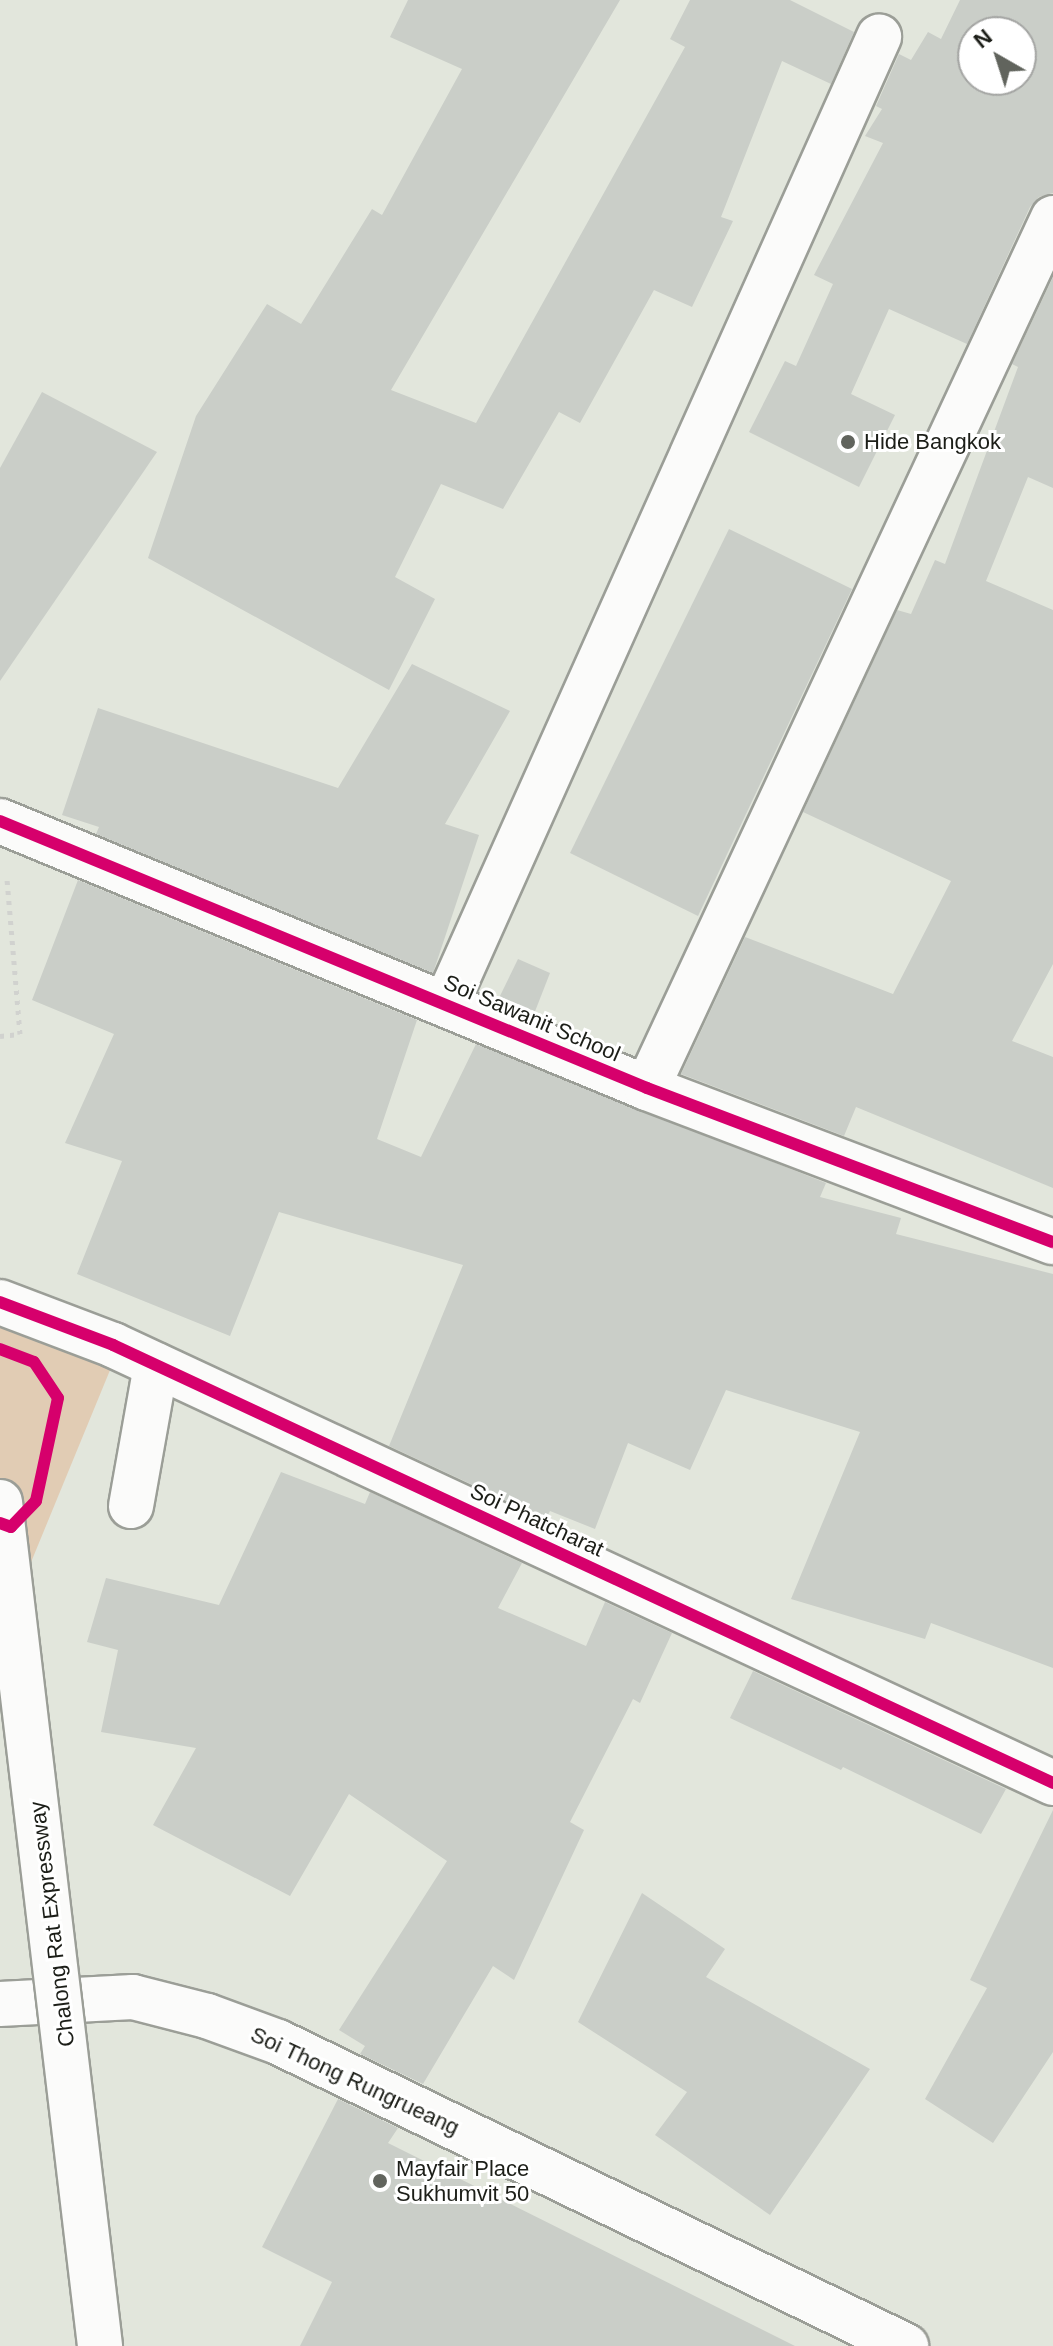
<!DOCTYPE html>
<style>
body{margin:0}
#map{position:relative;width:1053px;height:2346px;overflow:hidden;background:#e2e6dc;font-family:Helvetica,sans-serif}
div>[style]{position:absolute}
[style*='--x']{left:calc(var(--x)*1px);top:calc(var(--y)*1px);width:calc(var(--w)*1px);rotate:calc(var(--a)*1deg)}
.green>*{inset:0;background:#e1ccb4}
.building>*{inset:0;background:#cacec8}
.path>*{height:5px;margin-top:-2.5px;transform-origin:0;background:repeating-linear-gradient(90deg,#d1d2cf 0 4px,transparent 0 10px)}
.roads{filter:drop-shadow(2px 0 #9b9e97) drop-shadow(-2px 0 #9b9e97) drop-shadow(0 2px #9b9e97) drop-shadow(0 -2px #9b9e97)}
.minor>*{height:44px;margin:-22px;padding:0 22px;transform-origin:22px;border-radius:22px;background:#fbfbfa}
.bridges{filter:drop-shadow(2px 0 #9b9e97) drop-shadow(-2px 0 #9b9e97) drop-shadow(0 2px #9b9e97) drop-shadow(0 -2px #9b9e97)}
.highway-bridge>*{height:44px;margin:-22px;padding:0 22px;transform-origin:22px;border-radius:22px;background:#fbfbfa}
.cycleway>*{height:12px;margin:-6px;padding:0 6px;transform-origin:6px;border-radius:6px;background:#d6006c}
.dots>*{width:22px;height:22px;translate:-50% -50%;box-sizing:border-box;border:4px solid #fff;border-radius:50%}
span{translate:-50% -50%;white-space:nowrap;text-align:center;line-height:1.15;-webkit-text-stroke:6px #fff;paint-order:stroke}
.poi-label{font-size:22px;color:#1c1e18}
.left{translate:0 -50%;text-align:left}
.street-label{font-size:22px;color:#1c1e18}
.north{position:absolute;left:957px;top:16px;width:80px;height:80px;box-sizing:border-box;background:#fff;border:2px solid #a4a5a3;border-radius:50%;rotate:321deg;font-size:22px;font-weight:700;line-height:32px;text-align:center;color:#1c1e18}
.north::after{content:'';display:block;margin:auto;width:28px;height:36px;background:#61645d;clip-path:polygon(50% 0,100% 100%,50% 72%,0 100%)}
</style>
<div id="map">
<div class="green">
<div style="clip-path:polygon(0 1312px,115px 1358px,27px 1572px,0 1562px)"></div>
</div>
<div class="building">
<div style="clip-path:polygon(408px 0,620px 0,391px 390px,476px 423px,685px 47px,670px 39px,690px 0,790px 0,854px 32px,831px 84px,782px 61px,721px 217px,733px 221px,692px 307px,654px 290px,580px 423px,559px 412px,503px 509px,441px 484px,395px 577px,435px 599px,389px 690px,148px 558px,196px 416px,267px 304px,301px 324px,372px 209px,382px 215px,462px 69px,390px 37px)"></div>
<div style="clip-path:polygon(evenodd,960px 0,1053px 0,1053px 193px,1039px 197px,1030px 207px,967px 344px,889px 309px,851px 394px,895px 415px,859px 487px,749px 432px,785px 361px,796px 366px,833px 284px,814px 275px,883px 143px,865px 136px,882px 109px,876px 106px,899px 54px,911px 60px,928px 32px,941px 39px,960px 0,973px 32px,1021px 32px,1021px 80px,973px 80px,973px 32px)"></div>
<div style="clip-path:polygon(1053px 277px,1053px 488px,1028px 477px,986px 581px,1053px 610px,1053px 964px,1012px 1041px,1053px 1057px,1053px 1188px,856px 1107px,844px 1136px,681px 1074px,745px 937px,893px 994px,951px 881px,803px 812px,897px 610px,911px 614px,935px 560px,945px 564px,1018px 367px,1012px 364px)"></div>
<div style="clip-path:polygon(42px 392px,157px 452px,0 681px,0 468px)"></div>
<div style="clip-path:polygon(729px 529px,852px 589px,698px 916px,570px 853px)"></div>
<div style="clip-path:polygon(412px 664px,510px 711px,445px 824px,479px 835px,433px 973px,96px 834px,99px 827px,62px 815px,98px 708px,338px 788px)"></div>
<div style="clip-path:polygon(78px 880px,417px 1020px,377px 1139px,421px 1157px,476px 1044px,826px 1183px,820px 1197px,901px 1218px,896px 1234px,1053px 1274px,1053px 1668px,931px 1623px,925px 1639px,791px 1599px,860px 1432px,726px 1390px,690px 1470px,628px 1443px,595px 1529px,550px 1511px,546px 1519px,389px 1446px,463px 1265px,279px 1212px,230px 1336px,77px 1274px,122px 1161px,65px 1143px,114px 1034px,32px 1000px)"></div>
<div style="clip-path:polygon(518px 959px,550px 973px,534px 1014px,498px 1000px)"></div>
<div style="clip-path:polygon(281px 1472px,365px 1504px,370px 1492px,522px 1563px,498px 1608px,586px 1646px,605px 1602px,672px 1633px,640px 1703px,633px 1699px,570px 1822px,584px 1830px,514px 1980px,493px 1966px,423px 2084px,360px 2054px,365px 2046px,339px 2030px,447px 1861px,349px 1794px,290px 1896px,153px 1825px,196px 1748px,101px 1732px,118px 1650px,87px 1642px,106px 1578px,219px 1605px)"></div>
<div style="clip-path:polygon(753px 1671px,1006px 1789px,981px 1834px,843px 1767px,841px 1770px,730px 1718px)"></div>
<div style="clip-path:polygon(1053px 1810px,1053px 2052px,993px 2143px,925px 2099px,987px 1988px,970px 1980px)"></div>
<div style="clip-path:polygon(642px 1893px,725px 1949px,706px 1977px,870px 2069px,770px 2215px,655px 2135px,687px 2092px,578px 2022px)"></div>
<div style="clip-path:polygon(338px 2099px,398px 2128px,388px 2143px,795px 2346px,300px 2346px,332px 2282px,262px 2247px)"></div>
</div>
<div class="path">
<div style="--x:0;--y:1036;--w:20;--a:-6"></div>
<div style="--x:20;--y:1034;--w:156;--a:-94.8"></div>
</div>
<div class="roads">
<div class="minor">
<div style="--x:0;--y:821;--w:700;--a:22.42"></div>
<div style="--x:647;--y:1088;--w:434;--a:20.8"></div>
<div style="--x:446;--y:1004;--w:1060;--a:-65.88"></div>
<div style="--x:647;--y:1088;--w:960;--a:-64.98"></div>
<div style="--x:0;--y:1302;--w:121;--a:20.8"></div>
<div style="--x:113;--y:1345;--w:1037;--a:24.98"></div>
<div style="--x:131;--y:1506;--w:143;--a:-79.9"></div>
<div style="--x:0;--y:2004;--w:133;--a:-3"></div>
<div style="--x:133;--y:1997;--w:76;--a:14.4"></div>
<div style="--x:207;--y:2016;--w:76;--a:20.1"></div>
<div style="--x:278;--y:2042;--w:698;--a:25.83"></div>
</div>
</div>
<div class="bridges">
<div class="highway-bridge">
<div style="--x:0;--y:1502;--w:850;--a:83.24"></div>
</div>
</div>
<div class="cycleway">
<div style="--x:0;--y:821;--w:700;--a:22.42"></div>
<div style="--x:647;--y:1088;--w:434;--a:20.8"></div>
<div style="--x:0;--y:1302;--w:121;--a:20.8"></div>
<div style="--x:113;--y:1345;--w:1037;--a:24.98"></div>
<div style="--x:0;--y:1349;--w:36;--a:21"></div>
<div style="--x:34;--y:1362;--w:43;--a:56.3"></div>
<div style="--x:58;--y:1398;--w:105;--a:102.1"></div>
<div style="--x:36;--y:1501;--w:36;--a:134"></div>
<div style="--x:11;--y:1527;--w:12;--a:-160"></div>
</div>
<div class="dots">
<div style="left:848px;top:442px;background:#61645d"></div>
<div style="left:380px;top:2181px;background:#61645d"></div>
</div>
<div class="poi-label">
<span class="left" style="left:864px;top:442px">Hide Bangkok</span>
<span class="left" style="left:396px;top:2181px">Mayfair Place<br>Sukhumvit 50</span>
</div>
<div class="street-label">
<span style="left:532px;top:1018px;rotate:23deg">Soi Sawanit School</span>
<span style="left:537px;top:1520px;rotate:25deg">Soi Phatcharat</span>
<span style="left:52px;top:1924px;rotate:-97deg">Chalong Rat Expressway</span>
<span style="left:355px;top:2081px;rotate:25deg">Soi Thong Rungrueang</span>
</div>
<div class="north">N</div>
</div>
